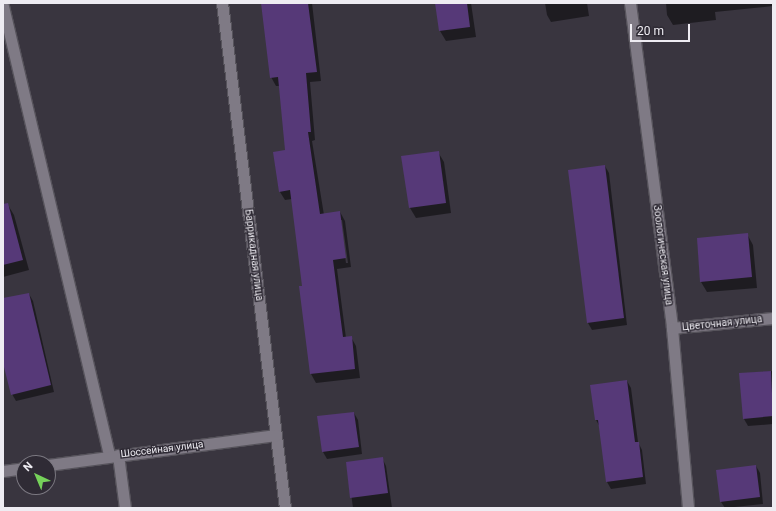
<!DOCTYPE html>
<meta charset="utf-8">
<style>
body{margin:0}
#map{position:relative;width:776px;height:511px;overflow:hidden;background:#39353f;font-family:Roboto,sans-serif}
div>[style]{position:absolute}
[style*='--x']{left:calc(var(--x)*1px);top:calc(var(--y)*1px);width:calc(var(--w)*1px);rotate:calc(var(--a)*1deg)}
.shadow>*{inset:0;background:#0007}
.building>*{inset:0;background:#563978}
.roads{filter:drop-shadow(1px 0 #56535b) drop-shadow(-1px 0 #56535b) drop-shadow(0 1px #56535b) drop-shadow(0 -1px #56535b)}
.service>*{height:11px;margin:-5.5px;padding:0 5.5px;transform-origin:5.5px;border-radius:5.5px;background:#7f7a85}
.minor>*{height:11px;margin:-5.5px;padding:0 5.5px;transform-origin:5.5px;border-radius:5.5px;background:#7f7a85}
span{translate:-50% -50%;white-space:nowrap;text-align:center;line-height:1.15;-webkit-text-stroke:3px #2f2b35;paint-order:stroke}
.street-label{font-size:10px;color:#eeecf2}
.frame{position:absolute;inset:0;border:4px solid #eeecf2;pointer-events:none}
.north{position:absolute;left:16px;top:455px;width:40px;height:40px;box-sizing:border-box;background:#2f2b35;border:1px solid #7b7881;border-radius:50%;rotate:316deg;font-size:11px;font-weight:700;line-height:16px;text-align:center;color:#eeecf2}
.north::after{content:'';display:block;margin:auto;width:14px;height:18px;background:#76d25a;clip-path:polygon(50% 0,100% 100%,50% 72%,0 100%)}
.scale{position:absolute;left:630px;top:24px;width:60px;height:18px;box-sizing:border-box;border:2px solid #eeecf2;border-top:0;padding-left:5px;font-size:12px;line-height:14px;white-space:nowrap;color:#eeecf2;-webkit-text-stroke:3px #2f2b35;paint-order:stroke}
</style>
<div id="map">
<div class="shadow">
<div style="clip-path:polygon(evenodd,262px 3px,312px 3px,321px 81px,310px 82px,315px 140px,312px 141px,324px 215px,340px 212px,345px 221px,351px 267px,337px 269px,346px 338px,351px 337px,356px 346px,360px 378px,316px 383px,311px 374px,300px 287px,304px 287px,292px 199px,285px 200px,280px 192px,286px 151px,280px 86px,276px 86px,271px 77px,262px 3px,340px 220px,342px 220px,348px 263px,346px 263px,340px 220px)"></div>
<div style="clip-path:polygon(436px 3px,471px 3px,476px 37px,446px 41px,440px 31px)"></div>
<div style="clip-path:polygon(545px 3px,587px 3px,589px 16px,551px 22px,547px 15px)"></div>
<div style="clip-path:polygon(666px 3px,773px 3px,773px 6px,715px 12px,716px 20px,673px 25px,667px 15px)"></div>
<div style="clip-path:polygon(438px 152px,444px 162px,451px 213px,416px 218px,410px 208px,402px 157px)"></div>
<div style="clip-path:polygon(605px 166px,609px 173px,627px 325px,592px 330px,588px 323px)"></div>
<div style="clip-path:polygon(8px 205px,14px 215px,29px 270px,3px 277px,3px 206px)"></div>
<div style="clip-path:polygon(747px 234px,753px 245px,757px 288px,707px 292px,701px 282px)"></div>
<div style="clip-path:polygon(29px 294px,33px 301px,54px 392px,16px 401px,12px 394px,3px 359px,3px 299px)"></div>
<div style="clip-path:polygon(773px 371px,773px 424px,748px 426px,744px 419px,740px 374px)"></div>
<div style="clip-path:polygon(627px 381px,631px 388px,638px 442px,642px 450px,646px 484px,611px 489px,607px 482px,600px 427px,596px 420px)"></div>
<div style="clip-path:polygon(354px 413px,358px 420px,362px 454px,327px 459px,323px 452px)"></div>
<div style="clip-path:polygon(382px 458px,386px 466px,392px 508px,353px 508px,347px 463px)"></div>
<div style="clip-path:polygon(756px 466px,760px 473px,763px 504px,725px 508px,721px 502px)"></div>
</div>
<div class="building">
<div style="clip-path:polygon(261px 3px,308px 3px,317px 72px,306px 73px,311px 132px,308px 132px,320px 214px,340px 211px,346px 258px,333px 260px,343px 337px,352px 336px,355px 369px,310px 374px,299px 286px,302px 286px,290px 190px,279px 192px,273px 152px,285px 150px,278px 77px,270px 78px)"></div>
<div style="clip-path:polygon(435px 3px,467px 3px,470px 27px,439px 31px)"></div>
<div style="clip-path:polygon(439px 151px,446px 203px,409px 208px,401px 156px)"></div>
<div style="clip-path:polygon(605px 165px,624px 318px,587px 323px,568px 170px)"></div>
<div style="clip-path:polygon(8px 203px,23px 260px,3px 265px,3px 204px)"></div>
<div style="clip-path:polygon(748px 233px,752px 277px,700px 282px,697px 238px)"></div>
<div style="clip-path:polygon(29px 293px,51px 385px,11px 395px,3px 363px,3px 298px)"></div>
<div style="clip-path:polygon(771px 371px,773px 416px,743px 419px,739px 373px)"></div>
<div style="clip-path:polygon(627px 380px,635px 442px,639px 442px,643px 477px,606px 482px,598px 420px,595px 420px,590px 385px)"></div>
<div style="clip-path:polygon(354px 412px,359px 447px,322px 452px,317px 416px)"></div>
<div style="clip-path:polygon(383px 457px,388px 493px,350px 498px,346px 462px)"></div>
<div style="clip-path:polygon(756px 465px,760px 497px,720px 502px,716px 470px)"></div>
</div>
<div class="roads">
<div class="service">
<div style="--x:118;--y:455;--w:53;--a:82.5"></div>
</div>
<div class="minor">
<div style="--x:222;--y:3;--w:509;--a:82.89"></div>
<div style="--x:630;--y:3;--w:328;--a:82.6"></div>
<div style="--x:672;--y:328;--w:181;--a:84.9"></div>
<div style="--x:3;--y:6;--w:462;--a:76.7"></div>
<div style="--x:672;--y:328;--w:101;--a:-5.7"></div>
<div style="--x:48;--y:465;--w:230;--a:-7.5"></div>
<div style="--x:3;--y:471;--w:21;--a:-8"></div>
</div>
</div>
<div class="street-label">
<span style="left:254px;top:255px;rotate:83deg">Баррикадная улица</span>
<span style="left:663px;top:255px;rotate:83deg">Зоологическая улица</span>
<span style="left:722px;top:323px;rotate:-6deg">Цветочная улица</span>
<span style="left:162px;top:449px;rotate:-7deg">Шоссейная улица</span>
</div>
<div class="frame"></div>
<div class="north">N</div>
<div class="scale">20 m</div>
</div>
